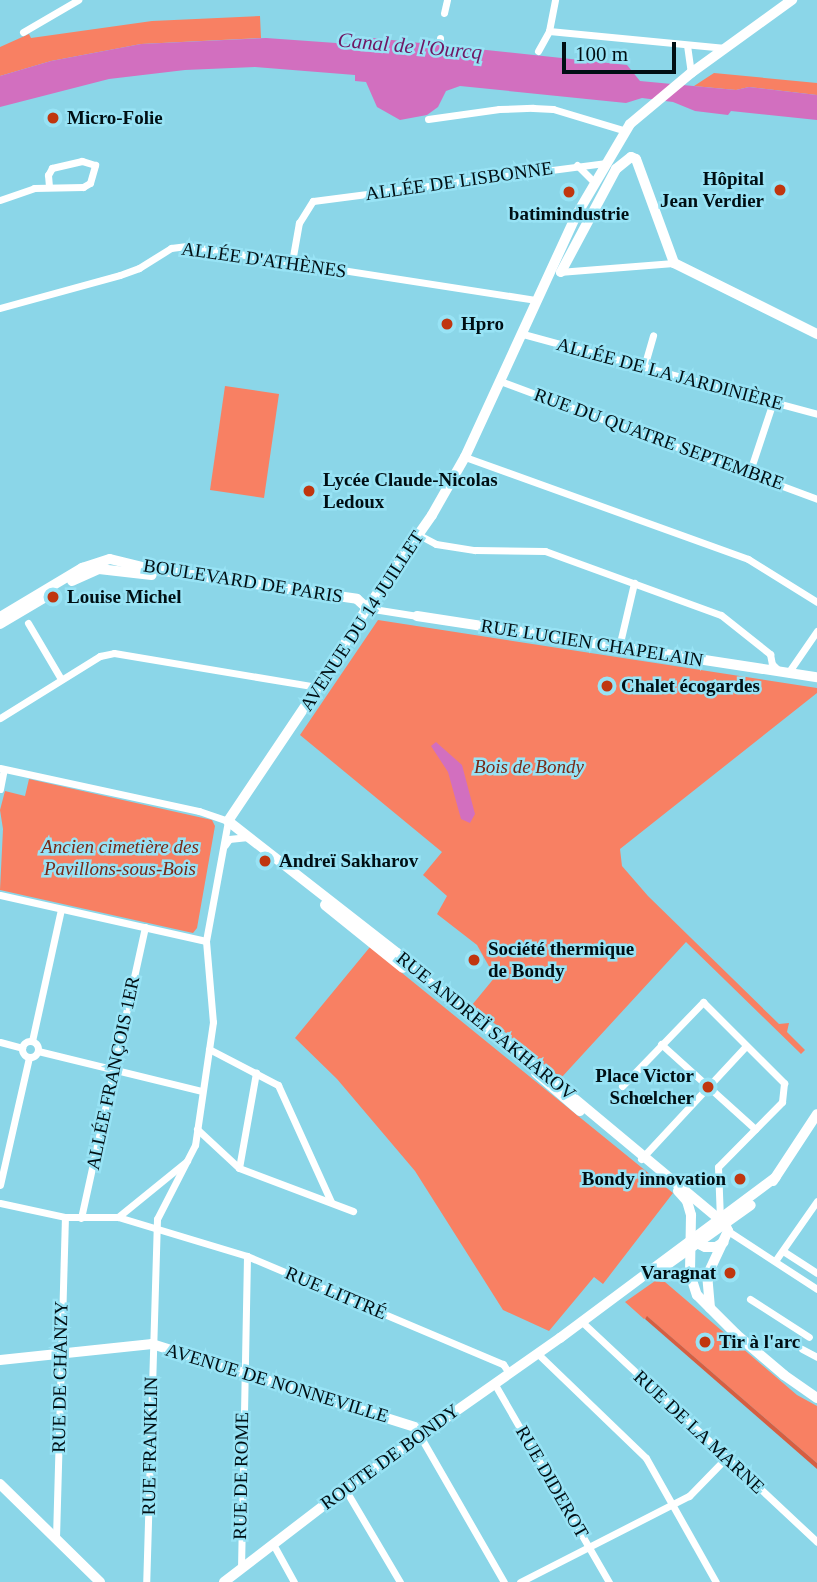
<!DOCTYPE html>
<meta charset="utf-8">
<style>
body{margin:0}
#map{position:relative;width:817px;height:1582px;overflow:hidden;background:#8bd6e8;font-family:Georgia,serif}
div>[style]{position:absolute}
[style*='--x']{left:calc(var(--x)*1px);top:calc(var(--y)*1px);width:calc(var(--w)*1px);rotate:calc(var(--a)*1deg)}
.green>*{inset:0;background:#f88063}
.forest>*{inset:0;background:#d65e41}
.water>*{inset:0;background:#d26fbf}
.street>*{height:7px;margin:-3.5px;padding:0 3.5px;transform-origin:3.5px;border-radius:3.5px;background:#fff}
.street>.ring{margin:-3.5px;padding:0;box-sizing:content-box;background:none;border:7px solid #fff;border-radius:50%}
.secondary>*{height:10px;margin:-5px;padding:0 5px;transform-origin:5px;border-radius:5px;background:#fff}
.dots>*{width:19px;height:19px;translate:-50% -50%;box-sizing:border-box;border:4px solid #98e3f5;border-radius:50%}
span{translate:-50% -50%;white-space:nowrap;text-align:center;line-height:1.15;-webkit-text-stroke:5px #98e3f5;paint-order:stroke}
.poi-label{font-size:19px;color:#000f14;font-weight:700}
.left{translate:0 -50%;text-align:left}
.right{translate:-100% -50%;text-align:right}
.street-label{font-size:19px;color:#000f14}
.park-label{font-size:19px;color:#772a17;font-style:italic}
.water-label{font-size:21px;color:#701663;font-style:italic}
.scale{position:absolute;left:562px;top:42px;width:114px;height:32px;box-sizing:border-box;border:4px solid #000f14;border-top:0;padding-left:9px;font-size:21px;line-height:24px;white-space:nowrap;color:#000f14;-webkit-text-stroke:5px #98e3f5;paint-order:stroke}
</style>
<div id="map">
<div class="green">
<div style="clip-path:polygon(260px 16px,261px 38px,141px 44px,51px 61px,0 76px,0 47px,29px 34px,31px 38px,152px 21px)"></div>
<div style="clip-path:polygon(714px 73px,817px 83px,817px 95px,749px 87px,736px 90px,694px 86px)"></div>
<div style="clip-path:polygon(225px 386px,279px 394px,264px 498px,210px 490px)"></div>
<div style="clip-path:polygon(378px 620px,817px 688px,817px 693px,620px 849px,622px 866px,648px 896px,779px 1024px,789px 1023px,787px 1032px,805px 1050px,801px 1054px,686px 942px,561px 1078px,472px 1005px,495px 977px,477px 945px,437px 914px,447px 896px,423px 875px,442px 852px,300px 735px)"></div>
<div style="clip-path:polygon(29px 779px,212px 820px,215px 826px,197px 928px,193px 933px,0 890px,3px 829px,0 810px,5px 791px,25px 796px)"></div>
<div style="clip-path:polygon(370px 947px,673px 1193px,603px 1284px,594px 1277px,549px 1331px,503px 1310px,415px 1171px,337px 1079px,295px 1038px)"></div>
<div style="clip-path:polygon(655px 1281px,665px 1282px,797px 1395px,817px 1406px,817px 1463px,648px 1317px,644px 1319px,625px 1302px)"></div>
</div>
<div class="forest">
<div style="clip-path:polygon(647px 1316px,817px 1463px,817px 1469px,645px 1319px)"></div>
</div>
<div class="water">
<div style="clip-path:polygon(266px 38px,364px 45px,373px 38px,627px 65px,640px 81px,736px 90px,749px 87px,817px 95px,817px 120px,731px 111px,728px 115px,695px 111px,673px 102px,642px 98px,626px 103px,460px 86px,446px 91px,438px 107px,427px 115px,400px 120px,377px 107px,366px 82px,355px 81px,355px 75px,255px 67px,185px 70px,109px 79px,0 107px,0 76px,51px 61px,141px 44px)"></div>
<div style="clip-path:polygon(436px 742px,462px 765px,475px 814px,470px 823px,461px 819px,448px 772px,431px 746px)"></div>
</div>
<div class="street">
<div style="--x:444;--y:13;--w:13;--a:-77"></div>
<div style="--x:549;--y:31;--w:32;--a:-79"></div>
<div style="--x:23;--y:32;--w:64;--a:-30.2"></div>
<div style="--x:440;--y:41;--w:3;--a:-90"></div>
<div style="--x:687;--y:45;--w:28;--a:82"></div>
<div style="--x:538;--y:51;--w:23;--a:-61"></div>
<div style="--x:549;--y:31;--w:177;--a:5.5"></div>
<div style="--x:428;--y:119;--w:72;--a:-8"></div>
<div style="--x:499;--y:109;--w:34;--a:-2"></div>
<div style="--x:533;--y:108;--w:20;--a:3"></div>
<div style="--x:553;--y:109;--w:76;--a:16.8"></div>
<div style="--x:577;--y:165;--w:23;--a:45"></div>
<div style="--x:0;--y:200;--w:36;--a:-19"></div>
<div style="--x:34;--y:188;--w:49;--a:-1.2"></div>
<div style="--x:83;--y:187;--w:8;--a:-30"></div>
<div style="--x:90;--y:183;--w:19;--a:-74"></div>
<div style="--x:95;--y:165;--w:14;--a:-163"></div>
<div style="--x:82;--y:161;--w:31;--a:167"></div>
<div style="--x:52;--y:168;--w:8;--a:120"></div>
<div style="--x:48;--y:175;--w:11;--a:85"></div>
<div style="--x:292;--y:262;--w:40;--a:-80"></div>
<div style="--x:299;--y:223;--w:26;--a:-58"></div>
<div style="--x:313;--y:201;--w:294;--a:-7.4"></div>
<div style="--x:559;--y:272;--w:115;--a:-4.5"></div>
<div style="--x:0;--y:308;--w:124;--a:-15.4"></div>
<div style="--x:120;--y:275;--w:20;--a:-20"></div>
<div style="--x:139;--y:268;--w:38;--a:-32"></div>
<div style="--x:171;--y:248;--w:16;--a:-7"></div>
<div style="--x:187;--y:246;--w:354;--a:8.8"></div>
<div style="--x:523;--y:334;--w:305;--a:15.2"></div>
<div style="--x:644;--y:367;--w:33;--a:-74"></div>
<div style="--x:500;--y:381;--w:338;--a:20.4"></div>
<div style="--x:465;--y:457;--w:301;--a:19.8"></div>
<div style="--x:748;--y:559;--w:81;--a:31.9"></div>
<div style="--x:750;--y:471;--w:73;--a:-71.6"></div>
<div style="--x:419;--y:535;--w:19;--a:28"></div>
<div style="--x:436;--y:544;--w:39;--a:9"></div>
<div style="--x:475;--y:550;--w:70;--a:0.8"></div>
<div style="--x:545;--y:551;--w:187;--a:20"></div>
<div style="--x:721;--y:615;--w:63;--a:38.5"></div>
<div style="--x:770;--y:654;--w:10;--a:79"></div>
<div style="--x:772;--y:664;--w:10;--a:45"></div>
<div style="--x:367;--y:608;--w:51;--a:9.1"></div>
<div style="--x:28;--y:623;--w:65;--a:59.5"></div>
<div style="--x:619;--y:647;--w:66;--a:-76.8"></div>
<div style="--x:788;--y:673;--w:51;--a:-55.4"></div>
<div style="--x:0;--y:718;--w:118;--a:-31.8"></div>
<div style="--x:100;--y:656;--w:14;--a:-12"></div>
<div style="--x:114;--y:653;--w:207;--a:9.5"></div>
<div style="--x:0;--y:768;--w:204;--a:12.2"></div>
<div style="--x:199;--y:811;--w:31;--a:19"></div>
<div style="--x:228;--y:821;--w:122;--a:100.4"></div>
<div style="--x:206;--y:941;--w:81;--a:85.1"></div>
<div style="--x:213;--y:1022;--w:124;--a:98.3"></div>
<div style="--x:195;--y:1145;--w:83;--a:117.2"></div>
<div style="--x:157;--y:1219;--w:363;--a:91.7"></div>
<div style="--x:0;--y:789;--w:20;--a:-79"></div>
<div style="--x:225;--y:845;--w:7;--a:-56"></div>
<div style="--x:229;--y:839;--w:19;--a:-6"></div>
<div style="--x:0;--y:895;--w:211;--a:12.6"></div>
<div style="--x:32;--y:1041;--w:135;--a:-77.6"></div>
<div class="ring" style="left:22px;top:1041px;width:9px;height:9px"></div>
<div style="--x:0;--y:1042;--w:23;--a:15"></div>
<div style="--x:661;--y:1044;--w:127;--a:42.1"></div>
<div style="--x:209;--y:1049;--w:78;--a:27.6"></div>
<div style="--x:278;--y:1085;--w:128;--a:65.6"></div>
<div style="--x:38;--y:1051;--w:169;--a:13.7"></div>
<div style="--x:622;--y:1086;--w:117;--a:-46"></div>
<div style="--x:703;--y:1002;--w:115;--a:45"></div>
<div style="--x:784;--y:1083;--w:19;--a:96"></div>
<div style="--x:782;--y:1102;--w:91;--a:134.6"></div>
<div style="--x:718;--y:1167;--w:52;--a:87.8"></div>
<div style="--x:197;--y:1129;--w:57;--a:42.9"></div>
<div style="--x:239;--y:1168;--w:122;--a:20.7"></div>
<div style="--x:641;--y:1159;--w:154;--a:-47.1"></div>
<div style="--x:239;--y:1168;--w:97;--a:-79.9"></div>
<div style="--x:0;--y:1185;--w:131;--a:-77.2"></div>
<div style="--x:0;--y:1203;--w:66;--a:12.2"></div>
<div style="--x:65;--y:1217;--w:53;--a:0"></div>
<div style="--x:118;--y:1217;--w:135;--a:16.8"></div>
<div style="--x:247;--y:1256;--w:278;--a:22.9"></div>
<div style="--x:503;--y:1364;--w:11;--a:56"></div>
<div style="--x:118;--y:1217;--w:89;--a:-39.1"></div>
<div style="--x:81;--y:1218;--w:298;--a:-77.6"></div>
<div style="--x:728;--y:1231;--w:106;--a:33.1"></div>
<div style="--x:783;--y:1251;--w:40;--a:32.9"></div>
<div style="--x:775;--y:1261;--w:73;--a:-55"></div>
<div style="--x:750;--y:1299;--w:70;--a:32.8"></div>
<div style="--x:581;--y:1321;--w:323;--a:43.1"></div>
<div style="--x:802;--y:1349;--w:17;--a:28"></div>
<div style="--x:537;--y:1353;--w:151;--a:43.9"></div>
<div style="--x:646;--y:1458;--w:142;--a:60.6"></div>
<div style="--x:494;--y:1383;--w:230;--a:60"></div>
<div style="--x:420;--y:1436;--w:168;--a:60.1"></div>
<div style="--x:345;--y:1489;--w:108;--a:59.4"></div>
<div style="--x:56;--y:1538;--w:321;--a:-88.4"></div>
<div style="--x:273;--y:1544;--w:43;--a:61.1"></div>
<div style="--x:241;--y:1569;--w:313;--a:-88.9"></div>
<div style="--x:520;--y:1582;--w:190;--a:-27"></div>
<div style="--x:689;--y:1496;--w:53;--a:-45.8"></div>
</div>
<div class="secondary">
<div style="--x:561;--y:272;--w:117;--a:-61.9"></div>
<div style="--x:616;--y:169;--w:19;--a:-39"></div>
<div style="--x:631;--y:157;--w:5;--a:22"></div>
<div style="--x:636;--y:159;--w:111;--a:69.9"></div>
<div style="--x:674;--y:263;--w:160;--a:26.4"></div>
<div style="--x:72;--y:581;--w:30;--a:-24"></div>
<div style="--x:99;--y:569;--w:53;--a:6.5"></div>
<div style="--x:417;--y:616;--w:405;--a:8.7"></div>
<div style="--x:0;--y:617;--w:96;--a:-30.9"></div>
<div style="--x:82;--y:568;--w:29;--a:-18"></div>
<div style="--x:110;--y:559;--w:41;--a:14"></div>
<div style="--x:150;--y:569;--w:209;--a:8.2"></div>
<div style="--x:357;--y:599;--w:13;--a:42"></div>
<div style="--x:0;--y:624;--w:51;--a:-30.6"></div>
<div style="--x:325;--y:905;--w:100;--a:38.9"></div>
<div style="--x:536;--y:1073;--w:58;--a:40.8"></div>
<div style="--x:773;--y:1181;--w:80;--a:-56.7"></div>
<div style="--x:678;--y:1191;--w:13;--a:48"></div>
<div style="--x:687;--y:1201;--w:15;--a:74"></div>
<div style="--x:691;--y:1215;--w:59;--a:91"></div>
<div style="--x:690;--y:1274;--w:22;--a:72"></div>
<div style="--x:697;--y:1295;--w:55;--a:45"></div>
<div style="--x:736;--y:1334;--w:63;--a:40.5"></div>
<div style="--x:784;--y:1375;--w:40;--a:34.9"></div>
<div style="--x:693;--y:1241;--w:13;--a:27"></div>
<div style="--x:705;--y:1247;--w:11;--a:0"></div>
<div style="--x:716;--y:1247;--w:9;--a:-32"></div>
<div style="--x:661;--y:1269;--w:110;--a:-35.4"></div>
<div style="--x:710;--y:1308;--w:32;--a:-95"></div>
<div style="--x:707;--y:1276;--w:50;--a:-65"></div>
<div style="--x:728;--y:1231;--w:8;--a:-113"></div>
<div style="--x:725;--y:1224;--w:219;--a:-140.2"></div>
<div style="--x:557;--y:1084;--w:196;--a:-141.6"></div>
<div style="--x:403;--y:962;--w:11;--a:-124"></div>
<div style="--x:397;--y:953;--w:214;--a:-142"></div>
<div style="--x:228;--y:821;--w:161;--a:-56.1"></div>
<div style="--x:318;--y:687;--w:93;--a:-58.2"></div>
<div style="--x:367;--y:608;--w:113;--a:-55"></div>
<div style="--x:432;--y:515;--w:67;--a:-60.4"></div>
<div style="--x:465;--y:457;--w:268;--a:-65.3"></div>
<div style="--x:577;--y:214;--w:104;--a:-59.5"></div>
<div style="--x:630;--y:124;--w:80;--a:-39.9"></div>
<div style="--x:691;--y:73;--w:125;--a:-35.9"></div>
<div style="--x:0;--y:1360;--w:153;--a:-6"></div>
<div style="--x:152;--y:1344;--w:289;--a:17.5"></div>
<div style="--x:0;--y:1484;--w:140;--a:44.4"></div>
<div style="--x:224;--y:1582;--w:153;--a:-37.5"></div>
<div style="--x:345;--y:1489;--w:263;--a:-35.1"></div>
<div style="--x:560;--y:1338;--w:269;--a:-36.7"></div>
</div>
<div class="dots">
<div style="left:53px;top:118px;background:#c0360f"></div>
<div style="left:780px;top:190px;background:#c0360f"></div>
<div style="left:569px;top:192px;background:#c0360f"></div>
<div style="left:447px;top:324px;background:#c0360f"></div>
<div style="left:309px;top:491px;background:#c0360f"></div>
<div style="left:53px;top:597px;background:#c0360f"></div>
<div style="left:607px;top:686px;background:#c0360f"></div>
<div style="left:265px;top:861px;background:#c0360f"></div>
<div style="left:474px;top:960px;background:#c0360f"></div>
<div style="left:708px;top:1087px;background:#c0360f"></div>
<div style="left:740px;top:1179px;background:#c0360f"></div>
<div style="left:730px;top:1273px;background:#c0360f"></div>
<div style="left:705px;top:1342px;background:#c0360f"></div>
</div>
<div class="poi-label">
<span class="left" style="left:67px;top:118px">Micro-Folie</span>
<span class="right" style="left:764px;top:190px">Hôpital<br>Jean Verdier</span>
<span style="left:569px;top:214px">batimindustrie</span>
<span class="left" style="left:461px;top:324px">Hpro</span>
<span class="left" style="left:323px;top:491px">Lycée Claude-Nicolas<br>Ledoux</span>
<span class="left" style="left:67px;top:597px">Louise Michel</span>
<span class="left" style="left:621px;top:686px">Chalet écogardes</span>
<span class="left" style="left:279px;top:861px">Andreï Sakharov</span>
<span class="left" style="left:488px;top:960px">Société thermique<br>de Bondy</span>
<span class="right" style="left:694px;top:1087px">Place Victor<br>Schœlcher</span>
<span class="right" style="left:726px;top:1179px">Bondy innovation</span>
<span class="right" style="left:716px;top:1273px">Varagnat</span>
<span class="left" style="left:719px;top:1342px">Tir à l'arc</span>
</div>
<div class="street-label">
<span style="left:459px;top:181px;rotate:-8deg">ALLÉE DE LISBONNE</span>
<span style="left:264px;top:260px;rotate:8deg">ALLÉE D'ATHÈNES</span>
<span style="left:670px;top:374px;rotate:15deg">ALLÉE DE LA JARDINIÈRE</span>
<span style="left:659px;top:439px;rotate:20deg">RUE DU QUATRE SEPTEMBRE</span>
<span style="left:243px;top:581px;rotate:9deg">BOULEVARD DE PARIS</span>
<span style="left:362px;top:621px;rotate:-57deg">AVENUE DU 14 JUILLET</span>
<span style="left:592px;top:643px;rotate:9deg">RUE LUCIEN CHAPELAIN</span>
<span style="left:486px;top:1026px;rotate:39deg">RUE ANDREÏ SAKHAROV</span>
<span style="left:113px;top:1073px;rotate:-78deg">ALLÉE FRANÇOIS 1ER</span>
<span style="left:336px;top:1293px;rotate:23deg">RUE LITTRÉ</span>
<span style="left:60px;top:1377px;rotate:-89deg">RUE DE CHANZY</span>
<span style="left:277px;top:1383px;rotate:17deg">AVENUE DE NONNEVILLE</span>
<span style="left:699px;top:1432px;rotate:43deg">RUE DE LA MARNE</span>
<span style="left:150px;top:1446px;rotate:-89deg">RUE FRANKLIN</span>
<span style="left:390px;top:1457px;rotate:-36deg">ROUTE DE BONDY</span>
<span style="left:241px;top:1476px;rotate:-89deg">RUE DE ROME</span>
<span style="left:552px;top:1482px;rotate:60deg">RUE DIDEROT</span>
</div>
<div class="park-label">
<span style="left:529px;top:767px">Bois de Bondy</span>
<span style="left:120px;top:858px">Ancien cimetière des<br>Pavillons-sous-Bois</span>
</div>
<div class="water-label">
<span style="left:410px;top:46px;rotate:5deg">Canal de l'Ourcq</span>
</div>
<div class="scale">100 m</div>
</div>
